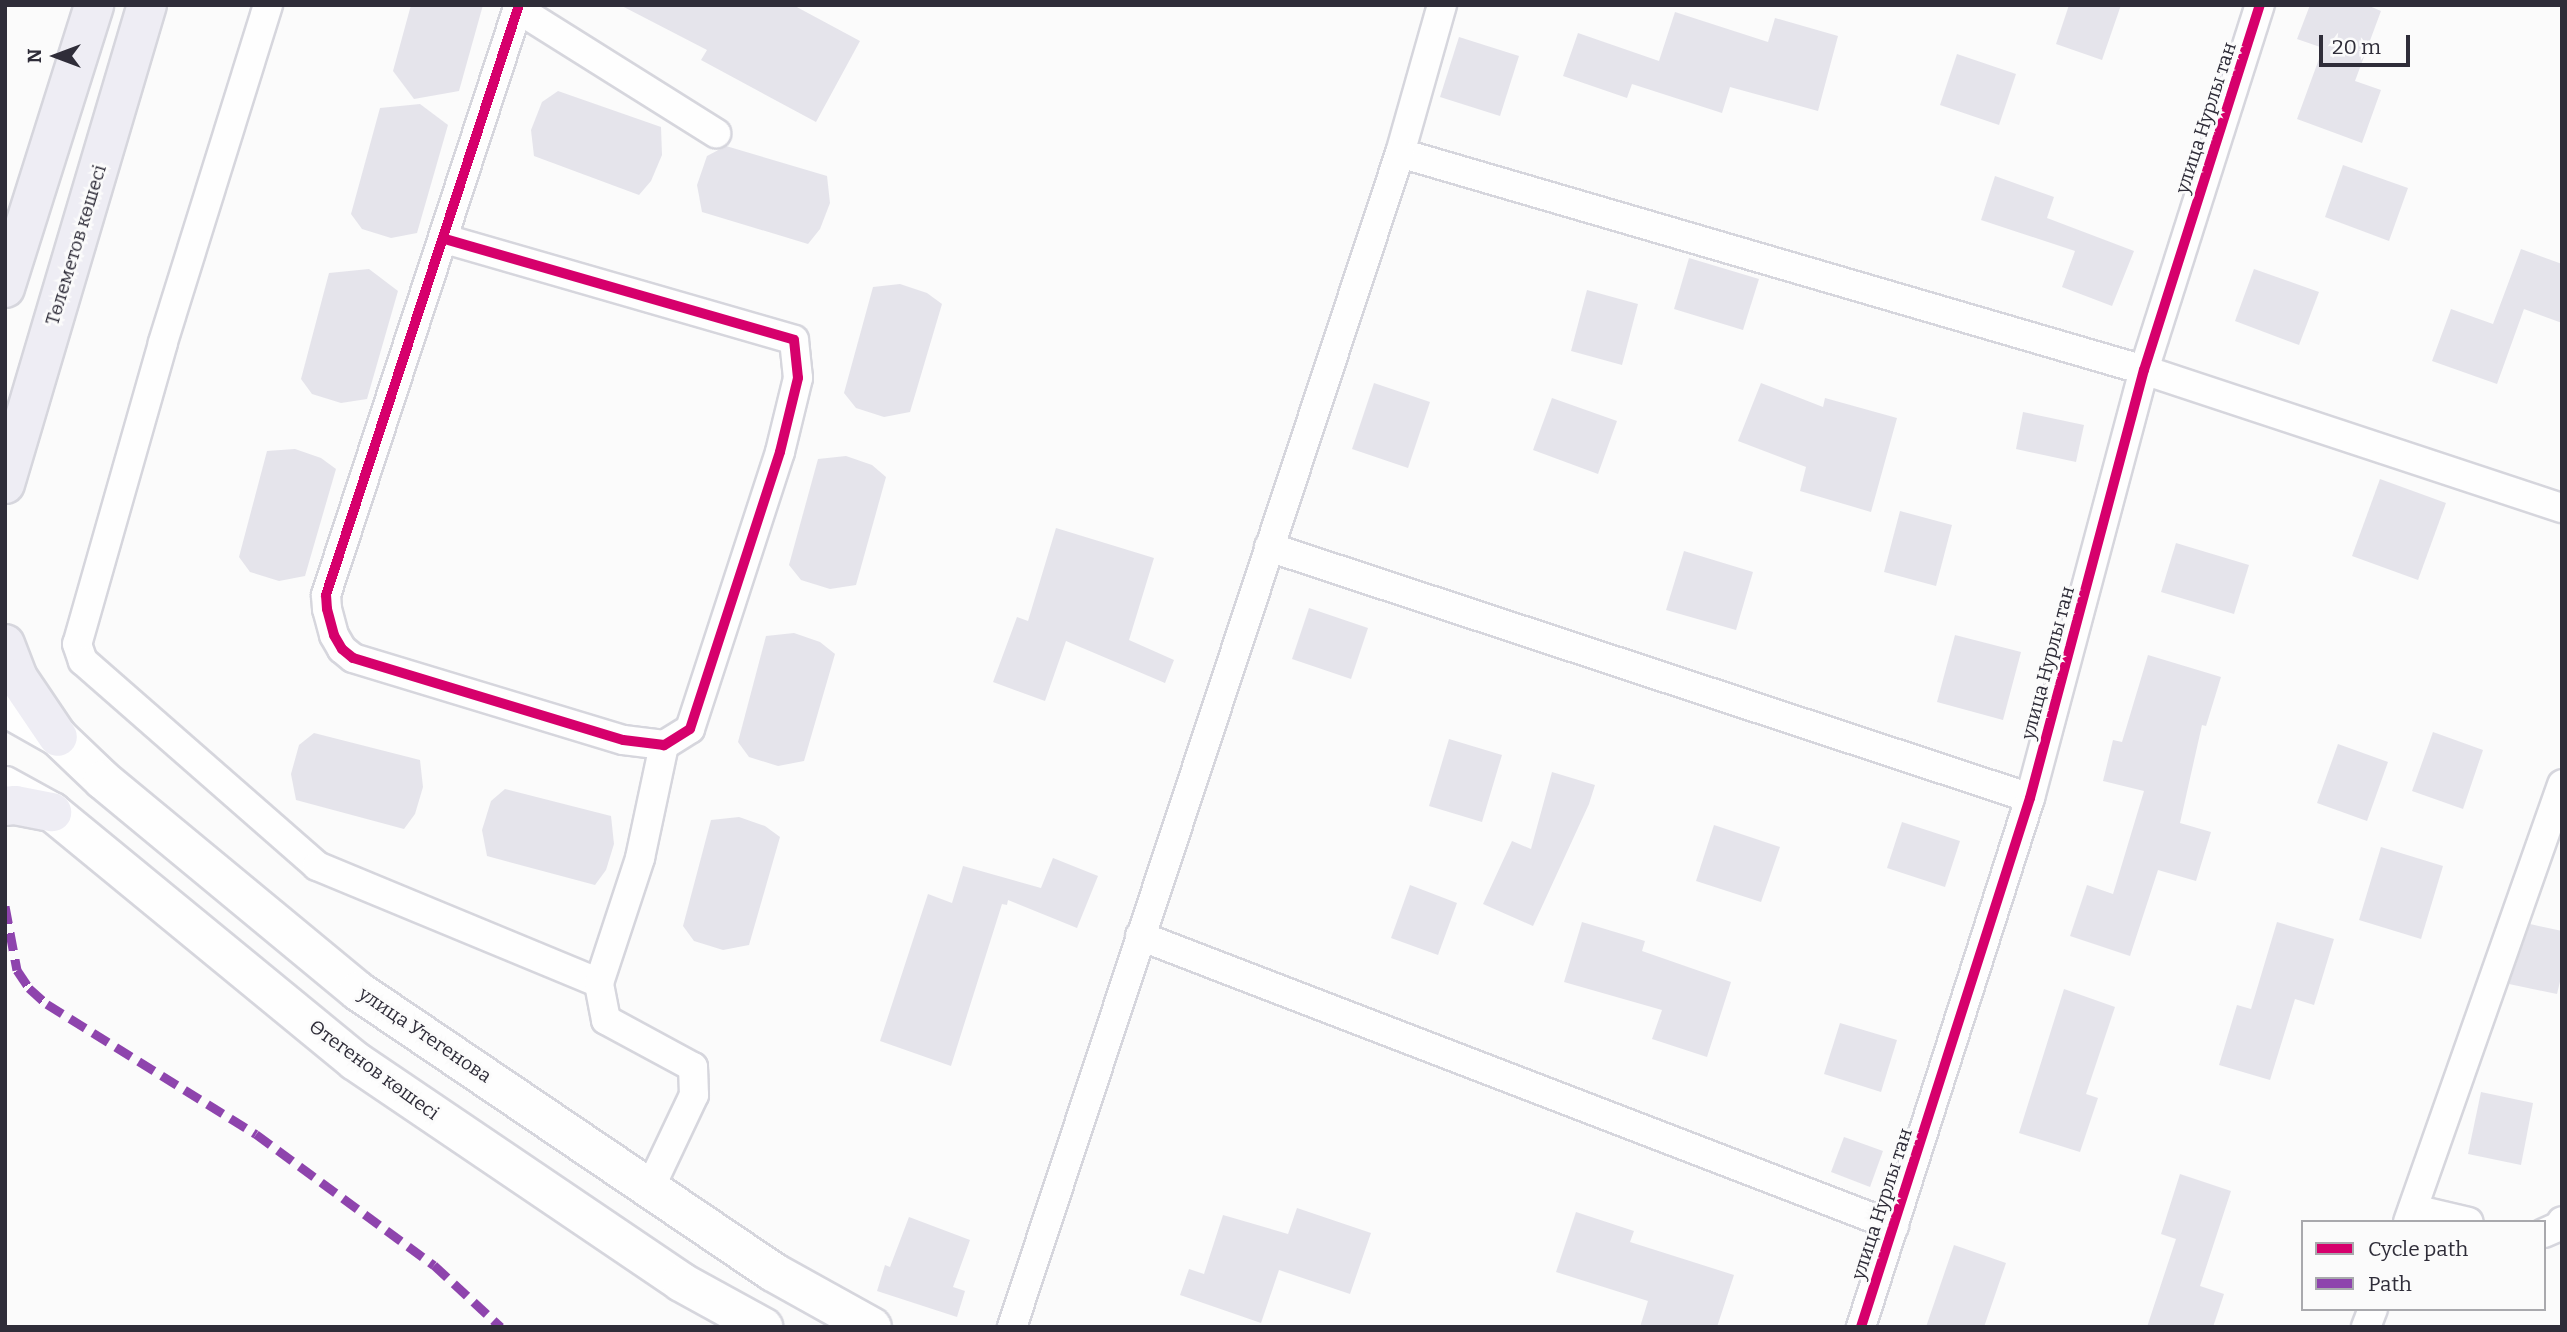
<!DOCTYPE html>
<meta charset="utf-8">
<style>
body{margin:0}
#map{position:relative;width:2567px;height:1332px;overflow:hidden;background:#fbfbfb;font-family:Bitter,serif}
div>[style]{position:absolute}
[style*='--x']{left:calc(var(--x)*1px);top:calc(var(--y)*1px);width:calc(var(--w)*1px);rotate:calc(var(--a)*1deg)}
.building>*{inset:0;background:#e5e4eb}
.roads{filter:drop-shadow(2px 0 #d6d6dd) drop-shadow(-2px 0 #d6d6dd) drop-shadow(0 2px #d6d6dd) drop-shadow(0 -2px #d6d6dd)}
.street>*{height:28px;margin:-14px;padding:0 14px;transform-origin:14px;border-radius:14px;background:#fefefe}
.secondary>*{height:38px;margin:-19px;padding:0 19px;transform-origin:19px;border-radius:19px;background:#fefefe}
.primary>*{height:38px;margin:-19px;padding:0 19px;transform-origin:19px;border-radius:19px;background:#eeedf4}
.quiet>*{height:9px;margin-top:-4.5px;transform-origin:0;background:repeating-linear-gradient(90deg,#8e44ad 0 18px,transparent 0 27px)}
.cycleway>*{height:10px;margin:-5px;padding:0 5px;transform-origin:5px;border-radius:5px;background:#d6006c}
span{translate:-50% -50%;white-space:nowrap;text-align:center;line-height:1.15;-webkit-text-stroke:5px #fbfbfb;paint-order:stroke}
.street-label{font-size:19px;color:#2f2d39}
.frame{position:absolute;inset:0;border:7px solid #2f2d39;pointer-events:none}
.legend{position:absolute;left:2301px;top:1220px;width:245px;height:91px;box-sizing:border-box;background:#fbfbfb;border:2px solid #a9a9ad;margin:0;padding:9px 12px;list-style:none;font-size:21px;color:#2f2d39}
.legend li{display:flex;align-items:center;gap:14px;height:35px}
.legend b{width:35px;border:2px solid #a9a9ad}
.north{position:absolute;left:21px;top:21px;width:70px;height:70px;-webkit-text-stroke:5px #fbfbfb;paint-order:stroke;rotate:270deg;font-size:19px;font-weight:700;line-height:28px;text-align:center;color:#2f2d39}
.north::after{content:'';display:block;margin:auto;width:24px;height:32px;background:#2f2d39;clip-path:polygon(50% 0,100% 100%,50% 72%,0 100%)}
.scale{position:absolute;left:2319px;top:35px;width:91px;height:32px;box-sizing:border-box;border:4px solid #2f2d39;border-top:0;padding-left:9px;font-size:21px;line-height:24px;white-space:nowrap;color:#2f2d39;-webkit-text-stroke:5px #fbfbfb;paint-order:stroke}
</style>
<div id="map">
<div class="building">
<div style="clip-path:polygon(411px 5px,483px 5px,459px 91px,414px 99px,393px 71px)"></div>
<div style="clip-path:polygon(620px 5px,793px 5px,860px 41px,816px 122px,701px 60px,707px 50px)"></div>
<div style="clip-path:polygon(2069px 5px,2121px 5px,2102px 60px,2056px 44px)"></div>
<div style="clip-path:polygon(2310px 5px,2367px 5px,2381px 11px,2355px 81px,2381px 90px,2362px 143px,2297px 119px,2323px 48px,2297px 39px)"></div>
<div style="clip-path:polygon(1675px 12px,1768px 42px,1775px 18px,1838px 36px,1818px 111px,1730px 87px,1722px 113px,1632px 84px,1627px 98px,1563px 76px,1578px 33px,1659px 61px)"></div>
<div style="clip-path:polygon(1459px 37px,1519px 56px,1500px 116px,1440px 97px)"></div>
<div style="clip-path:polygon(1957px 54px,2016px 74px,1999px 125px,1940px 105px)"></div>
<div style="clip-path:polygon(558px 91px,661px 127px,662px 155px,651px 181px,639px 195px,534px 156px,531px 130px,542px 102px)"></div>
<div style="clip-path:polygon(420px 104px,448px 125px,417px 233px,391px 238px,362px 229px,351px 214px,380px 108px)"></div>
<div style="clip-path:polygon(726px 146px,827px 176px,830px 203px,820px 229px,808px 244px,702px 212px,697px 185px,707px 156px)"></div>
<div style="clip-path:polygon(2343px 165px,2408px 188px,2389px 241px,2325px 217px)"></div>
<div style="clip-path:polygon(1995px 176px,2054px 197px,2047px 218px,2134px 251px,2112px 306px,2062px 287px,2075px 251px,1981px 220px)"></div>
<div style="clip-path:polygon(2521px 249px,2562px 264px,2562px 323px,2524px 309px,2497px 384px,2432px 361px,2451px 309px,2493px 324px)"></div>
<div style="clip-path:polygon(1689px 258px,1759px 279px,1743px 330px,1674px 309px)"></div>
<div style="clip-path:polygon(369px 269px,398px 291px,367px 399px,341px 403px,312px 394px,301px 379px,329px 273px)"></div>
<div style="clip-path:polygon(2254px 269px,2319px 292px,2299px 345px,2235px 321px)"></div>
<div style="clip-path:polygon(900px 284px,927px 293px,942px 304px,910px 412px,884px 417px,856px 408px,844px 393px,873px 287px)"></div>
<div style="clip-path:polygon(1587px 290px,1638px 304px,1622px 365px,1571px 351px)"></div>
<div style="clip-path:polygon(1374px 383px,1430px 402px,1408px 468px,1352px 449px)"></div>
<div style="clip-path:polygon(1761px 383px,1823px 407px,1825px 398px,1897px 418px,1871px 512px,1800px 491px,1806px 467px,1738px 441px)"></div>
<div style="clip-path:polygon(1552px 398px,1617px 421px,1598px 474px,1533px 450px)"></div>
<div style="clip-path:polygon(2023px 412px,2084px 425px,2076px 462px,2016px 449px)"></div>
<div style="clip-path:polygon(295px 449px,321px 458px,336px 469px,305px 576px,279px 581px,250px 572px,239px 557px,267px 451px)"></div>
<div style="clip-path:polygon(846px 456px,872px 465px,886px 477px,856px 585px,830px 589px,801px 580px,789px 565px,818px 459px)"></div>
<div style="clip-path:polygon(2380px 479px,2446px 503px,2418px 580px,2352px 556px)"></div>
<div style="clip-path:polygon(1900px 511px,1952px 525px,1936px 586px,1884px 572px)"></div>
<div style="clip-path:polygon(1056px 528px,1154px 558px,1129px 640px,1174px 660px,1165px 683px,1066px 641px,1045px 701px,993px 682px,1017px 617px,1028px 621px)"></div>
<div style="clip-path:polygon(2176px 543px,2249px 565px,2234px 614px,2161px 592px)"></div>
<div style="clip-path:polygon(1684px 551px,1753px 572px,1736px 630px,1666px 610px)"></div>
<div style="clip-path:polygon(1309px 608px,1368px 628px,1351px 679px,1292px 659px)"></div>
<div style="clip-path:polygon(794px 633px,820px 642px,835px 654px,804px 761px,778px 766px,749px 757px,738px 742px,766px 636px)"></div>
<div style="clip-path:polygon(1955px 635px,2021px 652px,2003px 720px,1937px 702px)"></div>
<div style="clip-path:polygon(2148px 655px,2221px 677px,2206px 726px,2202px 725px,2180px 823px,2211px 832px,2196px 881px,2158px 870px,2130px 956px,2070px 936px,2087px 885px,2113px 894px,2144px 791px,2103px 781px,2113px 740px,2122px 742px)"></div>
<div style="clip-path:polygon(2433px 732px,2483px 750px,2463px 809px,2412px 791px)"></div>
<div style="clip-path:polygon(314px 733px,420px 760px,423px 787px,415px 814px,404px 829px,296px 800px,291px 774px,299px 745px)"></div>
<div style="clip-path:polygon(1449px 739px,1502px 755px,1482px 822px,1429px 806px)"></div>
<div style="clip-path:polygon(2338px 744px,2388px 762px,2367px 821px,2317px 803px)"></div>
<div style="clip-path:polygon(1552px 772px,1595px 785px,1589px 804px,1533px 926px,1483px 904px,1512px 841px,1531px 849px)"></div>
<div style="clip-path:polygon(505px 789px,611px 816px,614px 844px,606px 870px,595px 885px,487px 856px,482px 830px,491px 801px)"></div>
<div style="clip-path:polygon(739px 817px,765px 826px,780px 837px,749px 945px,723px 950px,694px 941px,683px 926px,711px 820px)"></div>
<div style="clip-path:polygon(1902px 822px,1960px 841px,1945px 887px,1887px 868px)"></div>
<div style="clip-path:polygon(1714px 825px,1780px 847px,1761px 902px,1696px 881px)"></div>
<div style="clip-path:polygon(2381px 847px,2443px 866px,2421px 939px,2359px 920px)"></div>
<div style="clip-path:polygon(1053px 858px,1098px 876px,1077px 928px,1008px 900px,1007px 905px,1002px 904px,951px 1066px,880px 1041px,928px 894px,952px 903px,963px 866px,1041px 888px)"></div>
<div style="clip-path:polygon(1410px 885px,1457px 903px,1438px 955px,1391px 938px)"></div>
<div style="clip-path:polygon(1582px 922px,1645px 941px,1642px 951px,1731px 982px,1707px 1057px,1652px 1039px,1662px 1010px,1564px 982px)"></div>
<div style="clip-path:polygon(2277px 922px,2334px 939px,2314px 1005px,2295px 999px,2270px 1080px,2219px 1065px,2237px 1005px,2251px 1009px)"></div>
<div style="clip-path:polygon(2530px 924px,2562px 931px,2562px 973px,2557px 994px,2509px 984px)"></div>
<div style="clip-path:polygon(2064px 989px,2115px 1007px,2086px 1094px,2098px 1098px,2080px 1152px,2019px 1133px)"></div>
<div style="clip-path:polygon(1840px 1023px,1897px 1040px,1881px 1092px,1824px 1074px)"></div>
<div style="clip-path:polygon(2481px 1092px,2533px 1103px,2521px 1165px,2468px 1154px)"></div>
<div style="clip-path:polygon(1844px 1137px,1883px 1151px,1870px 1187px,1831px 1172px)"></div>
<div style="clip-path:polygon(2180px 1174px,2231px 1191px,2200px 1286px,2224px 1294px,2213px 1327px,2147px 1327px,2176px 1239px,2161px 1234px)"></div>
<div style="clip-path:polygon(1297px 1208px,1371px 1233px,1350px 1294px,1279px 1270px,1261px 1323px,1180px 1295px,1189px 1269px,1204px 1274px,1223px 1215px,1288px 1234px)"></div>
<div style="clip-path:polygon(1576px 1212px,1634px 1231px,1630px 1242px,1734px 1275px,1717px 1327px,1640px 1327px,1648px 1301px,1556px 1272px)"></div>
<div style="clip-path:polygon(909px 1217px,970px 1240px,953px 1287px,965px 1291px,957px 1317px,877px 1291px,885px 1265px,890px 1267px)"></div>
<div style="clip-path:polygon(1954px 1245px,2006px 1263px,1984px 1327px,1926px 1327px)"></div>
</div>
<div class="roads">
<div class="street">
<div style="--x:268;--y:5;--w:354;--a:107.3"></div>
<div style="--x:163;--y:343;--w:313;--a:105.9"></div>
<div style="--x:77;--y:644;--w:18;--a:71"></div>
<div style="--x:83;--y:661;--w:311;--a:41.2"></div>
<div style="--x:317;--y:866;--w:305;--a:22.5"></div>
<div style="--x:1442;--y:5;--w:154;--a:105.8"></div>
<div style="--x:1400;--y:153;--w:775;--a:16.26"></div>
<div style="--x:2144;--y:370;--w:440;--a:18.3"></div>
<div style="--x:518;--y:9;--w:234;--a:32.1"></div>
<div style="--x:445;--y:239;--w:363;--a:16.1"></div>
<div style="--x:794;--y:340;--w:38;--a:84"></div>
<div style="--x:798;--y:378;--w:76;--a:103.7"></div>
<div style="--x:780;--y:452;--w:291;--a:108"></div>
<div style="--x:690;--y:729;--w:31;--a:148"></div>
<div style="--x:664;--y:745;--w:41;--a:-173"></div>
<div style="--x:623;--y:740;--w:282;--a:-163.1"></div>
<div style="--x:353;--y:658;--w:14;--a:-141"></div>
<div style="--x:342;--y:649;--w:16;--a:-120"></div>
<div style="--x:334;--y:635;--w:27;--a:-105"></div>
<div style="--x:327;--y:609;--w:14;--a:-94"></div>
<div style="--x:326;--y:595;--w:621;--a:-71.89"></div>
<div style="--x:1269;--y:547;--w:801;--a:18.25"></div>
<div style="--x:1140;--y:936;--w:808;--a:21.04"></div>
<div style="--x:650;--y:1188;--w:103;--a:-64.7"></div>
<div style="--x:694;--y:1095;--w:28;--a:-92"></div>
<div style="--x:693;--y:1067;--w:99;--a:-151.6"></div>
<div style="--x:606;--y:1020;--w:38;--a:-101"></div>
<div style="--x:599;--y:983;--w:132;--a:-71.8"></div>
<div style="--x:640;--y:858;--w:116;--a:-78"></div>
<div style="--x:2413;--y:1209;--w:57;--a:13.1"></div>
<div style="--x:2408;--y:1222;--w:464;--a:-70.6"></div>
<div style="--x:2544;--y:1233;--w:17;--a:-24"></div>
<div style="--x:2560;--y:1226;--w:5;--a:-68"></div>
<div style="--x:1012;--y:1327;--w:1236;--a:-71.71"></div>
<div style="--x:1861;--y:1327;--w:555;--a:-72.28"></div>
<div style="--x:2030;--y:798;--w:443;--a:-75.1"></div>
<div style="--x:2144;--y:370;--w:383;--a:-72.4"></div>
<div style="--x:2366;--y:1327;--w:19;--a:-69"></div>
</div>
<div class="secondary">
<div style="--x:5;--y:707;--w:61;--a:29.5"></div>
<div style="--x:58;--y:737;--w:62;--a:43.7"></div>
<div style="--x:103;--y:780;--w:331;--a:39.6"></div>
<div style="--x:358;--y:991;--w:501;--a:34.1"></div>
<div style="--x:773;--y:1272;--w:113;--a:29.1"></div>
<div style="--x:5;--y:786;--w:54;--a:29"></div>
<div style="--x:52;--y:812;--w:392;--a:39.4"></div>
<div style="--x:355;--y:1061;--w:394;--a:34.1"></div>
<div style="--x:681;--y:1282;--w:94;--a:28.8"></div>
</div>
<div class="primary">
<div style="--x:5;--y:288;--w:297;--a:-72.5"></div>
<div style="--x:5;--y:484;--w:500;--a:-73.5"></div>
<div style="--x:5;--y:644;--w:36;--a:69"></div>
<div style="--x:18;--y:678;--w:71;--a:55.9"></div>
<div style="--x:5;--y:806;--w:10;--a:-6"></div>
<div style="--x:15;--y:805;--w:38;--a:11"></div>
</div>
</div>
<div class="quiet">
<div style="--x:5;--y:906;--w:65;--a:79.4"></div>
<div style="--x:17;--y:970;--w:22;--a:56"></div>
<div style="--x:29;--y:988;--w:24;--a:42"></div>
<div style="--x:47;--y:1004;--w:246;--a:31.9"></div>
<div style="--x:256;--y:1134;--w:221;--a:36.4"></div>
<div style="--x:434;--y:1265;--w:91;--a:42.8"></div>
</div>
<div class="cycleway">
<div style="--x:445;--y:239;--w:363;--a:16.1"></div>
<div style="--x:794;--y:340;--w:38;--a:84"></div>
<div style="--x:798;--y:378;--w:76;--a:103.7"></div>
<div style="--x:780;--y:452;--w:291;--a:108"></div>
<div style="--x:690;--y:729;--w:31;--a:148"></div>
<div style="--x:664;--y:745;--w:41;--a:-173"></div>
<div style="--x:623;--y:740;--w:282;--a:-163.1"></div>
<div style="--x:353;--y:658;--w:14;--a:-141"></div>
<div style="--x:342;--y:649;--w:16;--a:-120"></div>
<div style="--x:334;--y:635;--w:27;--a:-105"></div>
<div style="--x:327;--y:609;--w:14;--a:-94"></div>
<div style="--x:326;--y:595;--w:621;--a:-71.89"></div>
<div style="--x:1861;--y:1327;--w:555;--a:-72.28"></div>
<div style="--x:2030;--y:798;--w:443;--a:-75.1"></div>
<div style="--x:2144;--y:370;--w:383;--a:-72.4"></div>
</div>
<div class="street-label">
<span style="left:2206px;top:118px;rotate:-72deg">улица Нурлы тан</span>
<span style="left:76px;top:245px;rotate:-73deg">Төлеметов көшесі</span>
<span style="left:2048px;top:663px;rotate:-75deg">улица Нурлы тан</span>
<span style="left:425px;top:1035px;rotate:34deg">улица Утегенова</span>
<span style="left:374px;top:1070px;rotate:36deg">Өтегенов көшесі</span>
<span style="left:1882px;top:1204px;rotate:-72deg">улица Нурлы тан</span>
</div>
<div class="frame"></div>
<ul class="legend">
<li><b style="height:9px;background:#d6006c"></b>Cycle path</li>
<li><b style="height:9px;background:#8e44ad"></b>Path</li>
</ul>
<div class="north">N</div>
<div class="scale">20 m</div>
</div>
